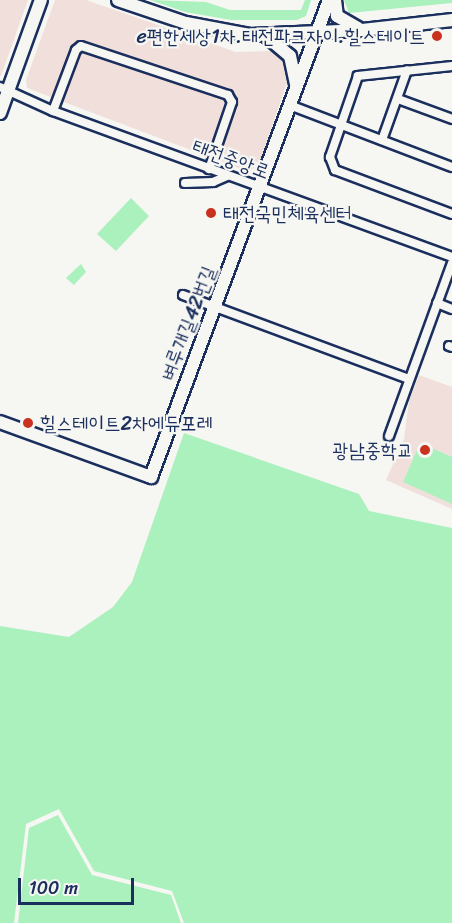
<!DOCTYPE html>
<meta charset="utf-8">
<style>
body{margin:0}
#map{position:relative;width:452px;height:923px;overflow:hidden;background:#f6f6f2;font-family:Sriracha,"Poor Story",sans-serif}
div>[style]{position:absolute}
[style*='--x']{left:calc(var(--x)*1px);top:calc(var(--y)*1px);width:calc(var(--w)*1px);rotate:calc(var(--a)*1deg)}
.built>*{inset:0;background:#f1dfdb}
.green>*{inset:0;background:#abf1bd}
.roads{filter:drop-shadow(2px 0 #1b2f5e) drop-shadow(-2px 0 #1b2f5e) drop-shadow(0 2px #1b2f5e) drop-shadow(0 -2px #1b2f5e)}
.street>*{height:8px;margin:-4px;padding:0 4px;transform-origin:4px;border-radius:4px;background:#f6f6f2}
.secondary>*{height:12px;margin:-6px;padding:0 6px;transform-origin:6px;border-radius:6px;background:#f6f6f2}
.dots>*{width:16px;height:16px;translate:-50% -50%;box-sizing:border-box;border:3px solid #f6f6f2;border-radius:50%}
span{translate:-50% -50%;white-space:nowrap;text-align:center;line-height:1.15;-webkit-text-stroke:4.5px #f6f6f2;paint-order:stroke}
.poi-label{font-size:20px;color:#1b2f5e}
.right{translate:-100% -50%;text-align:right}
.left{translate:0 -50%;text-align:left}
.street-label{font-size:20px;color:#1b2f5e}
.scale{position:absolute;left:18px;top:878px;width:116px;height:27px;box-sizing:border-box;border:3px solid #1b2f5e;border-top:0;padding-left:8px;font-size:18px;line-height:21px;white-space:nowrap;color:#1b2f5e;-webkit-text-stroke:4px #f6f6f2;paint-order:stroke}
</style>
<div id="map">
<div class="built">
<div style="clip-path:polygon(0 0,28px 0,1px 76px,0 76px)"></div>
<div style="clip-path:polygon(55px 0,86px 0,236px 52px,280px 51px,288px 79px,260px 162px,249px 172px,27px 88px,26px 80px)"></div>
<div style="clip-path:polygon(419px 375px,452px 387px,452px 509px,386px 480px,404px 439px,409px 401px)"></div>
</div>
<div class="green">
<div style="clip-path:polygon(150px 0,206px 2px,230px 10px,301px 10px,305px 0,311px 0,306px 16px,297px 20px,231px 20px,185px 12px)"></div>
<div style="clip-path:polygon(344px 0,452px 0,452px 3px,349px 13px)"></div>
<div style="clip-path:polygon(131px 198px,149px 216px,116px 251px,97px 234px)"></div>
<div style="clip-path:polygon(81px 264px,86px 272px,74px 285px,66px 278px)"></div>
<div style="clip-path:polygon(184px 433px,359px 494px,369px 511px,452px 528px,452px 923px,184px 923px,172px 891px,94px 871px,59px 809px,26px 824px,14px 923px,0 923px,0 626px,69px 637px,113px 607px,132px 582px)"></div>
<div style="clip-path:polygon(420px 443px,452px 457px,452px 504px,403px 482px)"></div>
<div style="clip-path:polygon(58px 815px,92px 875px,171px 895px,181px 923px,18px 923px,29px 828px)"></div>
</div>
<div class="roads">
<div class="street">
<div style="--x:452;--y:66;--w:95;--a:173.9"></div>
<div style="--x:358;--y:76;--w:86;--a:109.1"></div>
<div style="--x:330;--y:157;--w:14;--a:69"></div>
<div style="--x:335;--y:170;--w:125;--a:20.6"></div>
<div style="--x:0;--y:87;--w:58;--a:24.4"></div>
<div style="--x:53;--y:111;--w:425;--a:20.1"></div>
<div style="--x:398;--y:99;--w:58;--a:20.3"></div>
<div style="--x:292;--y:106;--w:171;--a:20.9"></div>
<div style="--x:53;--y:111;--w:65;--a:-69.3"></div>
<div style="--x:76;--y:50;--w:6;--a:-39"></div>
<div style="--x:81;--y:46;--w:155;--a:18.4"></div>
<div style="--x:228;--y:95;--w:8;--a:60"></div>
<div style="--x:232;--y:102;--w:71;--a:108.9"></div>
<div style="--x:382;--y:140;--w:74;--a:-70.3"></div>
<div style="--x:185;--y:183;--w:28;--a:-2"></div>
<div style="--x:213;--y:182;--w:15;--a:-23"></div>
<div style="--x:183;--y:295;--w:241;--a:20.4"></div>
<div style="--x:437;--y:303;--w:16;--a:22"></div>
<div style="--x:449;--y:346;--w:3;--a:18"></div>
<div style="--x:389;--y:436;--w:184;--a:-70"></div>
</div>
<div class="secondary">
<div style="--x:118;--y:0;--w:72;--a:18.7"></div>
<div style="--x:186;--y:23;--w:66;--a:10.5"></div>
<div style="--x:251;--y:35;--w:111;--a:-2.6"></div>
<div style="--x:362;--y:30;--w:91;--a:-6.3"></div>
<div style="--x:335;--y:0;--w:16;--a:83"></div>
<div style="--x:337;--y:16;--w:24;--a:30"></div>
<div style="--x:266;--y:36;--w:31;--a:40"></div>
<div style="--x:290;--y:56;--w:30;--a:78"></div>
<div style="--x:0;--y:113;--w:120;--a:-70.1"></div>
<div style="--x:0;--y:422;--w:161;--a:20"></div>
<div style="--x:151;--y:477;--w:509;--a:-69.54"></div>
</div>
</div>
<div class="dots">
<div style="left:437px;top:36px;background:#c8321e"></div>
<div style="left:211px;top:213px;background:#c8321e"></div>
<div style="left:28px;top:423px;background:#c8321e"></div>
<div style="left:425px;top:450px;background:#c8321e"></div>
</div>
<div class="poi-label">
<span class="right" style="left:425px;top:36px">e편한세상1차.태전파크자이.힐스테이트</span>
<span class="left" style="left:223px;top:213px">태전국민체육센터</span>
<span class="left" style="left:40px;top:423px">힐스테이트2차에듀포레</span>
<span class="right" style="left:413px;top:450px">광남중학교</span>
</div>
<div class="street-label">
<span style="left:231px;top:159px;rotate:20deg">태전중앙로</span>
<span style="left:188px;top:323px;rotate:-69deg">벼루개길42번길</span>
</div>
<div class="scale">100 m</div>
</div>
